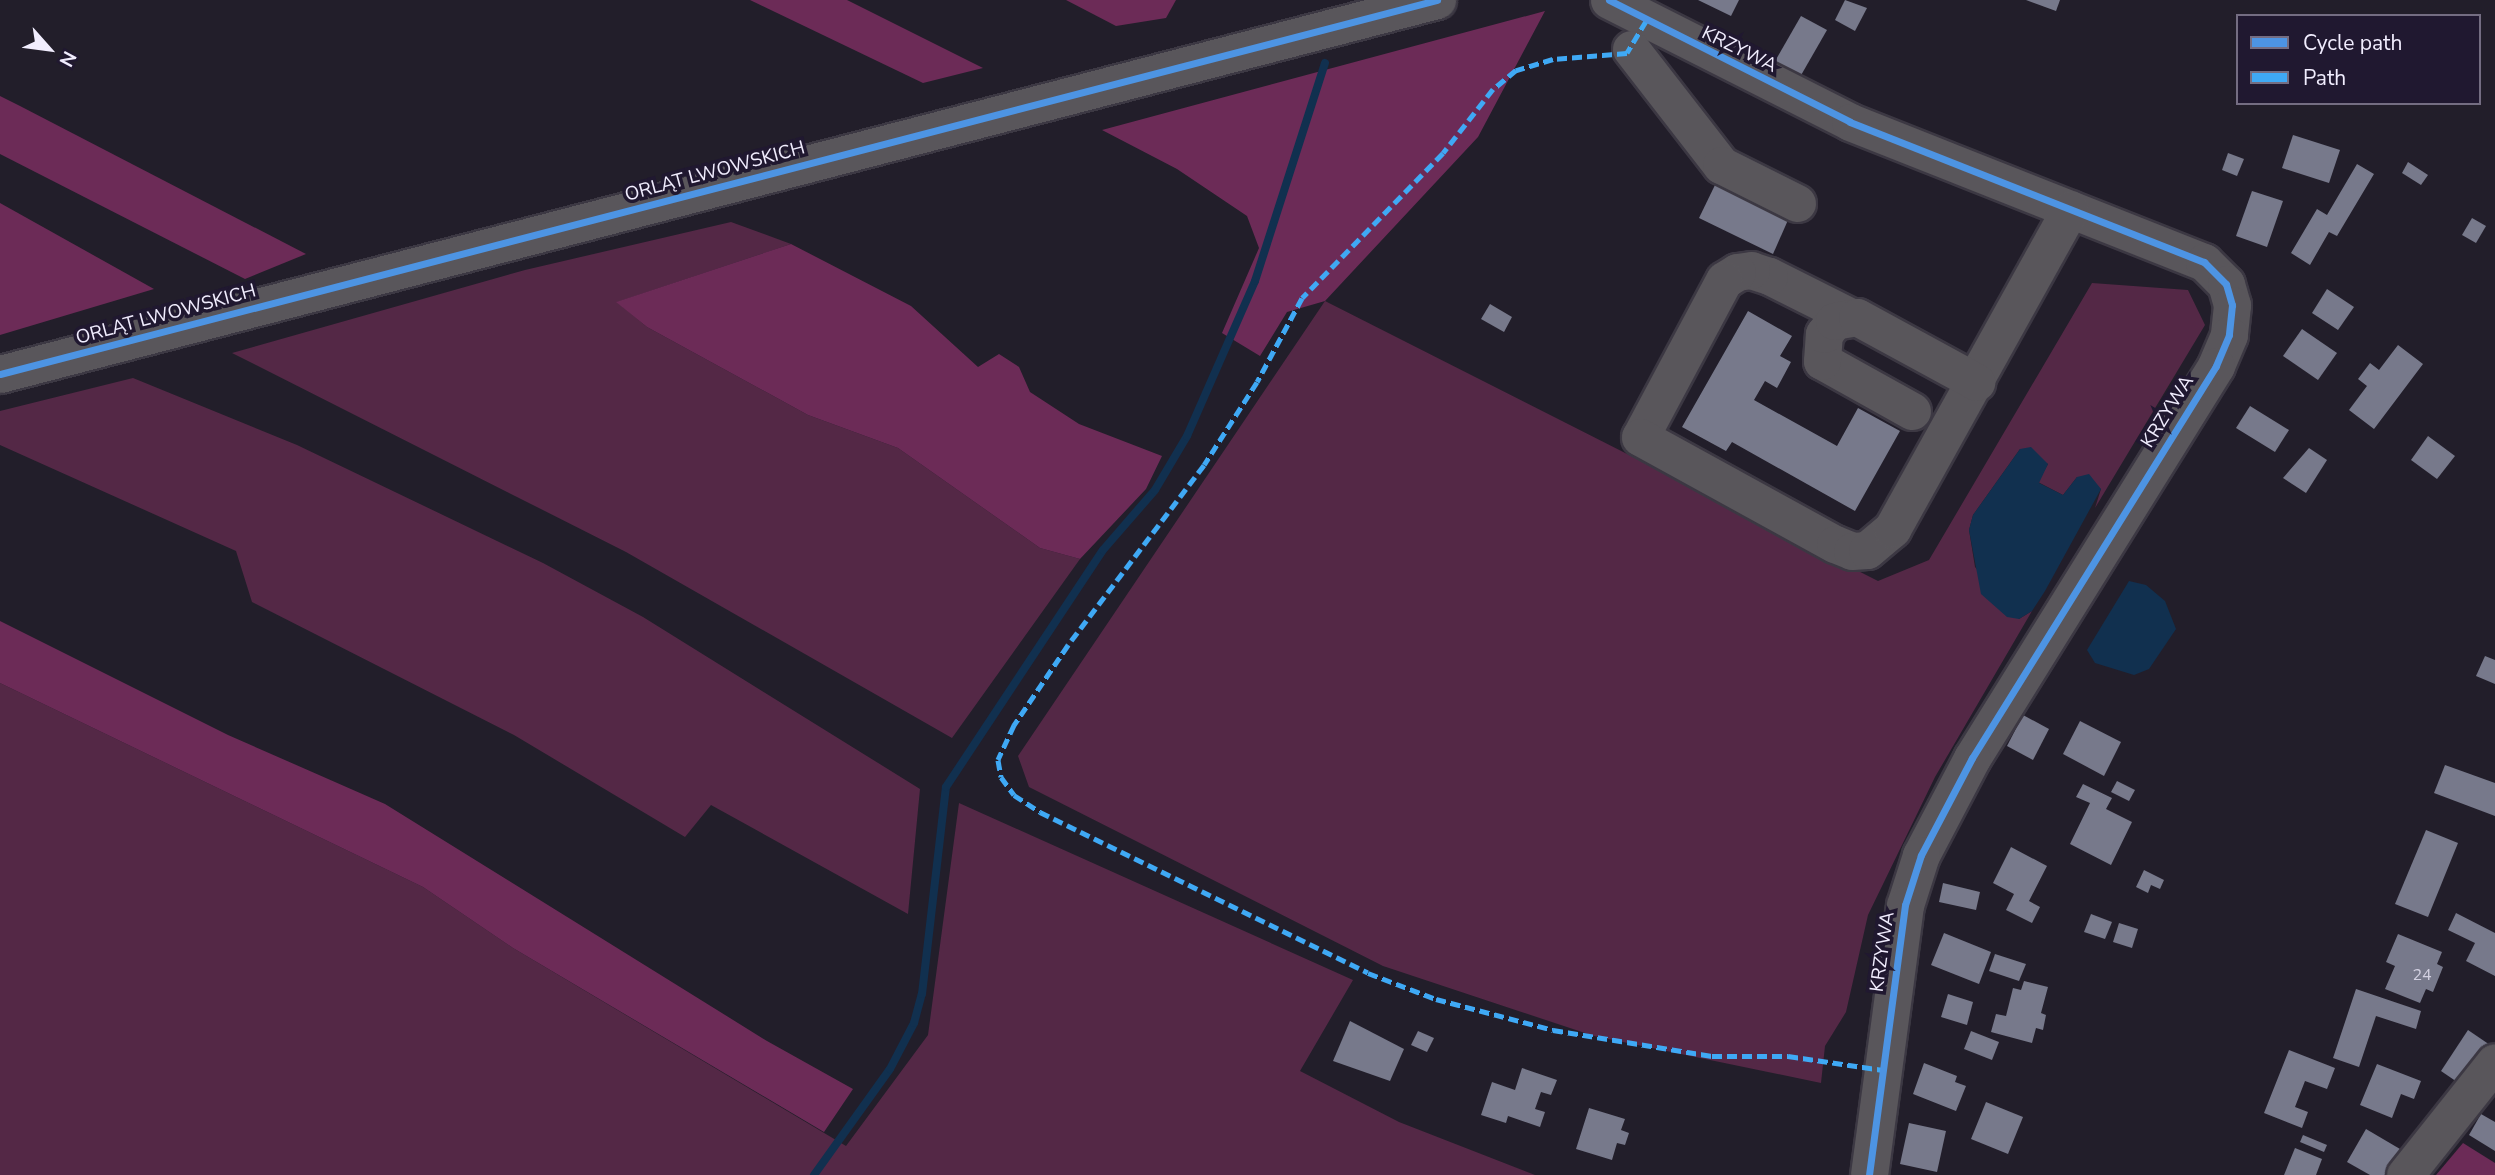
<!DOCTYPE html>
<meta charset="utf-8">
<style>
body{margin:0}
#map{position:relative;width:2495px;height:1175px;overflow:hidden;background:#221e2a;font-family:"Nunito Sans",sans-serif}
div>[style]{position:absolute}
[style*='--x']{left:calc(var(--x)*1px);top:calc(var(--y)*1px);width:calc(var(--w)*1px);rotate:calc(var(--a)*1deg)}
.green>*{inset:0;background:#542846}
.forest>*{inset:0;background:#6c2b57}
.water>*{inset:0;background:#11304f}
.stream>*{height:8px;margin:-4px;padding:0 4px;transform-origin:4px;border-radius:4px;background:#11304f}
.building>*{inset:0;background:#77798b}
.roads{filter:drop-shadow(2px 0 #3c3843) drop-shadow(-2px 0 #3c3843) drop-shadow(0 2px #3c3843) drop-shadow(0 -2px #3c3843)}
.minor>*{height:37px;margin:-18.5px;padding:0 18.5px;transform-origin:18.5px;border-radius:18.5px;background:#59565b}
.quiet>*{height:5px;margin-top:-2.5px;transform-origin:0;background:repeating-linear-gradient(90deg,#3fa9f5 0 10px,transparent 0 15px)}
.cycleway>*{height:7px;margin:-3.5px;padding:0 3.5px;transform-origin:3.5px;border-radius:3.5px;background:#4d94e3}
span{translate:-50% -50%;white-space:nowrap;text-align:center;line-height:1.15;-webkit-text-stroke:7px #201830;paint-order:stroke}
.number-label{font-size:16px;color:#d2d0e1}
.number-label span{-webkit-text-stroke-width:0}
.street-label{font-size:19px;color:#f1edfe}
.legend{position:absolute;left:2236px;top:14px;width:245px;height:91px;box-sizing:border-box;background:#201830;border:2px solid #746d82;margin:0;padding:9px 12px;list-style:none;font-size:21px;color:#f1edfe}
.legend li{display:flex;align-items:center;gap:14px;height:35px}
.legend b{width:35px;border:2px solid #746d82}
.north{position:absolute;left:14px;top:14px;width:70px;height:70px;-webkit-text-stroke:5px #201830;paint-order:stroke;rotate:118deg;font-size:19px;font-weight:700;line-height:28px;text-align:center;color:#f1edfe}
.north::after{content:'';display:block;margin:auto;width:24px;height:32px;background:#f1edfe;clip-path:polygon(50% 0,100% 100%,50% 72%,0 100%)}
</style>
<div id="map">
<div class="green">
<div style="clip-path:polygon(731px 222px,791px 244px,617px 302px,647px 327px,808px 415px,898px 448px,1040px 548px,1080px 559px,952px 738px,626px 552px,232px 353px,525px 270px)"></div>
<div style="clip-path:polygon(2092px 283px,2188px 290px,2205px 325px,2095px 508px,2101px 489px,2077px 477px,2063px 495px,2038px 482px,2048px 464px,2020px 449px,1973px 515px,1969px 530px,1975px 567px,2019px 619px,2032px 611px,1935px 777px,1868px 915px,1846px 1012px,1825px 1046px,1821px 1083px,1594px 1036px,1383px 966px,1029px 787px,1018px 756px,1325px 301px,1878px 581px,1929px 560px)"></div>
<div style="clip-path:polygon(133px 378px,297px 445px,543px 563px,643px 617px,920px 789px,908px 914px,711px 805px,685px 837px,514px 735px,252px 602px,236px 551px,0 445px,0 411px)"></div>
<div style="clip-path:polygon(0 683px,423px 887px,513px 948px,846px 1146px,928px 1035px,959px 803px,1353px 980px,1300px 1071px,1399px 1122px,1535px 1175px,0 1175px)"></div>
</div>
<div class="forest">
<div style="clip-path:polygon(750px 0,847px 0,983px 68px,923px 83px)"></div>
<div style="clip-path:polygon(1066px 0,1176px 0,1166px 18px,1116px 26px)"></div>
<div style="clip-path:polygon(1545px 11px,1478px 137px,1325px 301px,1287px 312px,1260px 356px,1222px 333px,1259px 248px,1247px 216px,1177px 169px,1102px 130px)"></div>
<div style="clip-path:polygon(0 96px,20px 106px,306px 254px,245px 279px,0 154px)"></div>
<div style="clip-path:polygon(0 203px,154px 289px,0 335px)"></div>
<div style="clip-path:polygon(791px 244px,911px 306px,978px 367px,999px 354px,1019px 367px,1030px 392px,1079px 424px,1162px 456px,1146px 489px,1080px 559px,1040px 548px,898px 448px,808px 415px,647px 327px,616px 302px)"></div>
<div style="clip-path:polygon(0 621px,228px 735px,385px 804px,767px 1041px,853px 1089px,824px 1132px,513px 948px,423px 887px,0 683px)"></div>
<div style="clip-path:polygon(2463px 1143px,2495px 1163px,2495px 1175px,2436px 1175px)"></div>
</div>
<div class="water">
<div style="clip-path:polygon(2031px 447px,2048px 464px,2039px 483px,2063px 495px,2077px 477px,2089px 474px,2101px 489px,2045px 591px,2032px 611px,2019px 619px,2007px 617px,1981px 594px,1969px 530px,1973px 515px,2020px 449px)"></div>
<div style="clip-path:polygon(2129px 581px,2146px 585px,2165px 601px,2176px 629px,2149px 669px,2134px 675px,2095px 663px,2087px 650px)"></div>
</div>
<div class="stream">
<div style="--x:814;--y:1175;--w:130;--a:-54.4"></div>
<div style="--x:890;--y:1069;--w:52;--a:-62.4"></div>
<div style="--x:914;--y:1023;--w:30;--a:-75"></div>
<div style="--x:922;--y:994;--w:208;--a:-83.4"></div>
<div style="--x:946;--y:787;--w:284;--a:-56.5"></div>
<div style="--x:1103;--y:550;--w:79;--a:-49.1"></div>
<div style="--x:1155;--y:490;--w:63;--a:-59.3"></div>
<div style="--x:1187;--y:436;--w:169;--a:-66.3"></div>
<div style="--x:1255;--y:281;--w:229;--a:-72.2"></div>
</div>
<div class="building">
<div style="clip-path:polygon(1698px 0,1739px 0,1731px 16px)"></div>
<div style="clip-path:polygon(1845px 0,1867px 8px,1855px 31px,1835px 20px)"></div>
<div style="clip-path:polygon(2026px 0,2060px 0,2056px 11px)"></div>
<div style="clip-path:polygon(1801px 16px,1827px 30px,1800px 77px,1774px 63px)"></div>
<div style="clip-path:polygon(2293px 135px,2340px 150px,2329px 183px,2282px 168px)"></div>
<div style="clip-path:polygon(2228px 153px,2244px 159px,2237px 176px,2222px 170px)"></div>
<div style="clip-path:polygon(2408px 162px,2428px 175px,2421px 185px,2402px 173px)"></div>
<div style="clip-path:polygon(2357px 164px,2374px 174px,2337px 236px,2329px 232px,2310px 265px,2291px 253px,2317px 209px,2327px 215px)"></div>
<div style="clip-path:polygon(1715px 185px,1788px 220px,1773px 254px,1699px 218px)"></div>
<div style="clip-path:polygon(2252px 191px,2283px 201px,2267px 247px,2236px 236px)"></div>
<div style="clip-path:polygon(2472px 218px,2486px 226px,2476px 243px,2462px 235px)"></div>
<div style="clip-path:polygon(2327px 289px,2354px 307px,2338px 330px,2312px 313px)"></div>
<div style="clip-path:polygon(1490px 304px,1512px 317px,1504px 332px,1481px 319px)"></div>
<div style="clip-path:polygon(1748px 311px,1792px 336px,1780px 356px,1791px 362px,1777px 388px,1765px 381px,1754px 400px,1837px 446px,1858px 408px,1900px 431px,1855px 511px,1732px 442px,1726px 451px,1682px 427px)"></div>
<div style="clip-path:polygon(2302px 329px,2337px 353px,2318px 380px,2283px 356px)"></div>
<div style="clip-path:polygon(2398px 345px,2423px 364px,2374px 429px,2349px 410px,2367px 386px,2358px 379px,2370px 363px,2379px 370px)"></div>
<div style="clip-path:polygon(2250px 406px,2289px 430px,2275px 452px,2236px 428px)"></div>
<div style="clip-path:polygon(2428px 436px,2455px 456px,2437px 479px,2411px 460px)"></div>
<div style="clip-path:polygon(2309px 448px,2327px 460px,2306px 493px,2283px 478px)"></div>
<div style="clip-path:polygon(2485px 656px,2495px 660px,2495px 684px,2476px 676px)"></div>
<div style="clip-path:polygon(2023px 715px,2049px 729px,2033px 760px,2007px 746px)"></div>
<div style="clip-path:polygon(2080px 721px,2121px 742px,2104px 776px,2063px 754px)"></div>
<div style="clip-path:polygon(2445px 765px,2495px 783px,2495px 816px,2434px 793px)"></div>
<div style="clip-path:polygon(2117px 781px,2135px 790px,2129px 801px,2111px 792px)"></div>
<div style="clip-path:polygon(2083px 784px,2112px 798px,2106px 809px,2132px 822px,2111px 865px,2070px 844px,2090px 803px,2076px 797px)"></div>
<div style="clip-path:polygon(2426px 830px,2458px 843px,2428px 917px,2395px 904px)"></div>
<div style="clip-path:polygon(2011px 847px,2047px 866px,2029px 901px,2040px 907px,2032px 923px,2006px 910px,2014px 894px,1993px 883px)"></div>
<div style="clip-path:polygon(2144px 870px,2164px 880px,2160px 889px,2151px 885px,2148px 893px,2136px 887px)"></div>
<div style="clip-path:polygon(1943px 883px,1980px 892px,1976px 910px,1939px 902px)"></div>
<div style="clip-path:polygon(2456px 913px,2495px 933px,2495px 976px,2466px 961px,2475px 943px,2448px 930px)"></div>
<div style="clip-path:polygon(2091px 914px,2112px 922px,2105px 939px,2084px 932px)"></div>
<div style="clip-path:polygon(2119px 923px,2138px 929px,2132px 948px,2113px 942px)"></div>
<div style="clip-path:polygon(1944px 933px,1991px 952px,1979px 984px,1931px 965px)"></div>
<div style="clip-path:polygon(2398px 934px,2442px 952px,2437px 964px,2443px 967px,2433px 992px,2426px 989px,2420px 1003px,2385px 989px,2395px 966px,2386px 962px)"></div>
<div style="clip-path:polygon(1995px 954px,2026px 964px,2019px 981px,1989px 971px)"></div>
<div style="clip-path:polygon(2024px 981px,2048px 987px,2041px 1013px,2046px 1015px,2043px 1030px,2036px 1028px,2032px 1043px,1991px 1032px,1996px 1014px,2006px 1016px,2013px 988px,2021px 990px)"></div>
<div style="clip-path:polygon(2356px 989px,2421px 1011px,2416px 1029px,2376px 1016px,2359px 1067px,2333px 1058px)"></div>
<div style="clip-path:polygon(1948px 994px,1973px 1002px,1967px 1025px,1941px 1017px)"></div>
<div style="clip-path:polygon(1350px 1021px,1404px 1049px,1390px 1081px,1333px 1061px)"></div>
<div style="clip-path:polygon(2468px 1030px,2490px 1045px,2463px 1086px,2441px 1071px)"></div>
<div style="clip-path:polygon(1418px 1031px,1434px 1038px,1427px 1052px,1411px 1045px)"></div>
<div style="clip-path:polygon(1971px 1031px,1999px 1042px,1992px 1060px,1964px 1049px)"></div>
<div style="clip-path:polygon(2289px 1050px,2335px 1068px,2327px 1089px,2305px 1081px,2295px 1107px,2308px 1112px,2302px 1128px,2264px 1113px)"></div>
<div style="clip-path:polygon(1924px 1063px,1957px 1076px,1955px 1082px,1966px 1086px,1956px 1111px,1913px 1094px)"></div>
<div style="clip-path:polygon(2377px 1064px,2421px 1081px,2414px 1099px,2401px 1094px,2392px 1118px,2360px 1105px)"></div>
<div style="clip-path:polygon(1522px 1068px,1557px 1080px,1551px 1095px,1541px 1092px,1535px 1109px,1545px 1112px,1540px 1127px,1508px 1116px,1506px 1123px,1481px 1115px,1492px 1082px,1515px 1090px)"></div>
<div style="clip-path:polygon(1986px 1102px,2023px 1117px,2008px 1154px,1971px 1139px)"></div>
<div style="clip-path:polygon(1589px 1108px,1625px 1119px,1621px 1130px,1629px 1133px,1625px 1145px,1617px 1143px,1612px 1160px,1576px 1149px)"></div>
<div style="clip-path:polygon(2481px 1114px,2495px 1122px,2495px 1151px,2469px 1135px)"></div>
<div style="clip-path:polygon(1909px 1123px,1946px 1131px,1937px 1172px,1900px 1164px)"></div>
<div style="clip-path:polygon(2366px 1129px,2400px 1149px,2385px 1175px,2370px 1175px,2347px 1162px)"></div>
<div style="clip-path:polygon(2303px 1135px,2327px 1145px,2324px 1152px,2300px 1142px)"></div>
<div style="clip-path:polygon(2295px 1148px,2322px 1159px,2316px 1175px,2284px 1175px)"></div>
</div>
<div class="roads">
<div class="minor">
<div style="--x:1609;--y:0;--w:270;--a:26.8"></div>
<div style="--x:1850;--y:122;--w:381;--a:21.6"></div>
<div style="--x:2204;--y:262;--w:31;--a:45"></div>
<div style="--x:2226;--y:284;--w:22;--a:74"></div>
<div style="--x:2232;--y:305;--w:30;--a:96"></div>
<div style="--x:2229;--y:335;--w:34;--a:113"></div>
<div style="--x:2216;--y:366;--w:462;--a:121.9"></div>
<div style="--x:1972;--y:758;--w:110;--a:117.7"></div>
<div style="--x:1921;--y:855;--w:52;--a:107.7"></div>
<div style="--x:1905;--y:905;--w:272;--a:97.6"></div>
<div style="--x:1631;--y:49;--w:147;--a:52.2"></div>
<div style="--x:1721;--y:165;--w:85;--a:26.6"></div>
<div style="--x:1851;--y:317;--w:92;--a:-153.4"></div>
<div style="--x:1769;--y:276;--w:19;--a:-162"></div>
<div style="--x:1751;--y:270;--w:14;--a:172"></div>
<div style="--x:1737;--y:272;--w:15;--a:148"></div>
<div style="--x:1724;--y:280;--w:178;--a:118.1"></div>
<div style="--x:1640;--y:437;--w:222;--a:28.8"></div>
<div style="--x:1835;--y:544;--w:18;--a:22"></div>
<div style="--x:1852;--y:551;--w:15;--a:-4"></div>
<div style="--x:1867;--y:550;--w:33;--a:-40"></div>
<div style="--x:1892;--y:529;--w:366;--a:-60.9"></div>
<div style="--x:0;--y:374;--w:1485;--a:-14.59"></div>
<div style="--x:1912;--y:411;--w:103;--a:-150.9"></div>
<div style="--x:1822;--y:361;--w:27;--a:-86"></div>
<div style="--x:1824;--y:334;--w:16;--a:-52"></div>
<div style="--x:1834;--y:321;--w:23;--a:-10"></div>
<div style="--x:1857;--y:317;--w:136;--a:28.6"></div>
<div style="--x:2405;--y:1175;--w:144;--a:-51.5"></div>
</div>
</div>
<div class="quiet">
<div style="--x:1646;--y:21;--w:37;--a:121"></div>
<div style="--x:1627;--y:53;--w:74;--a:175.4"></div>
<div style="--x:1553;--y:59;--w:39;--a:163"></div>
<div style="--x:1516;--y:70;--w:30;--a:140"></div>
<div style="--x:1493;--y:89;--w:81;--a:128"></div>
<div style="--x:1443;--y:153;--w:202;--a:134.2"></div>
<div style="--x:1302;--y:298;--w:95;--a:118.2"></div>
<div style="--x:1257;--y:382;--w:98;--a:122.6"></div>
<div style="--x:1204;--y:465;--w:226;--a:127.1"></div>
<div style="--x:1068;--y:645;--w:97;--a:124"></div>
<div style="--x:1014;--y:725;--w:38;--a:115"></div>
<div style="--x:998;--y:760;--w:17;--a:80"></div>
<div style="--x:1001;--y:777;--w:22;--a:54"></div>
<div style="--x:1014;--y:795;--w:31;--a:33"></div>
<div style="--x:1040;--y:812;--w:365;--a:26.1"></div>
<div style="--x:1368;--y:973;--w:73;--a:20.9"></div>
<div style="--x:1436;--y:999;--w:121;--a:14.8"></div>
<div style="--x:1553;--y:1030;--w:161;--a:9.3"></div>
<div style="--x:1712;--y:1056;--w:76;--a:0"></div>
<div style="--x:1788;--y:1056;--w:96;--a:8.4"></div>
</div>
<div class="cycleway">
<div style="--x:1609;--y:0;--w:270;--a:26.8"></div>
<div style="--x:1850;--y:122;--w:381;--a:21.6"></div>
<div style="--x:2204;--y:262;--w:31;--a:45"></div>
<div style="--x:2226;--y:284;--w:22;--a:74"></div>
<div style="--x:2232;--y:305;--w:30;--a:96"></div>
<div style="--x:2229;--y:335;--w:34;--a:113"></div>
<div style="--x:2216;--y:366;--w:462;--a:121.9"></div>
<div style="--x:1972;--y:758;--w:110;--a:117.7"></div>
<div style="--x:1921;--y:855;--w:52;--a:107.7"></div>
<div style="--x:1905;--y:905;--w:272;--a:97.6"></div>
<div style="--x:0;--y:374;--w:1485;--a:-14.59"></div>
</div>
<div class="number-label">
<span style="left:2422px;top:975px">24</span>
</div>
<div class="street-label">
<span style="left:1739px;top:50px;rotate:26deg">KRZYWA</span>
<span style="left:715px;top:172px;rotate:-15deg">ORLĄT LWOWSKICH</span>
<span style="left:166px;top:315px;rotate:-15deg">ORLĄT LWOWSKICH</span>
<span style="left:2168px;top:412px;rotate:-58deg">KRZYWA</span>
<span style="left:1883px;top:952px;rotate:-82deg">KRZYWA</span>
</div>
<ul class="legend">
<li><b style="height:9px;background:#4d94e3"></b>Cycle path</li>
<li><b style="height:9px;background:#3fa9f5"></b>Path</li>
</ul>
<div class="north">N</div>
</div>
